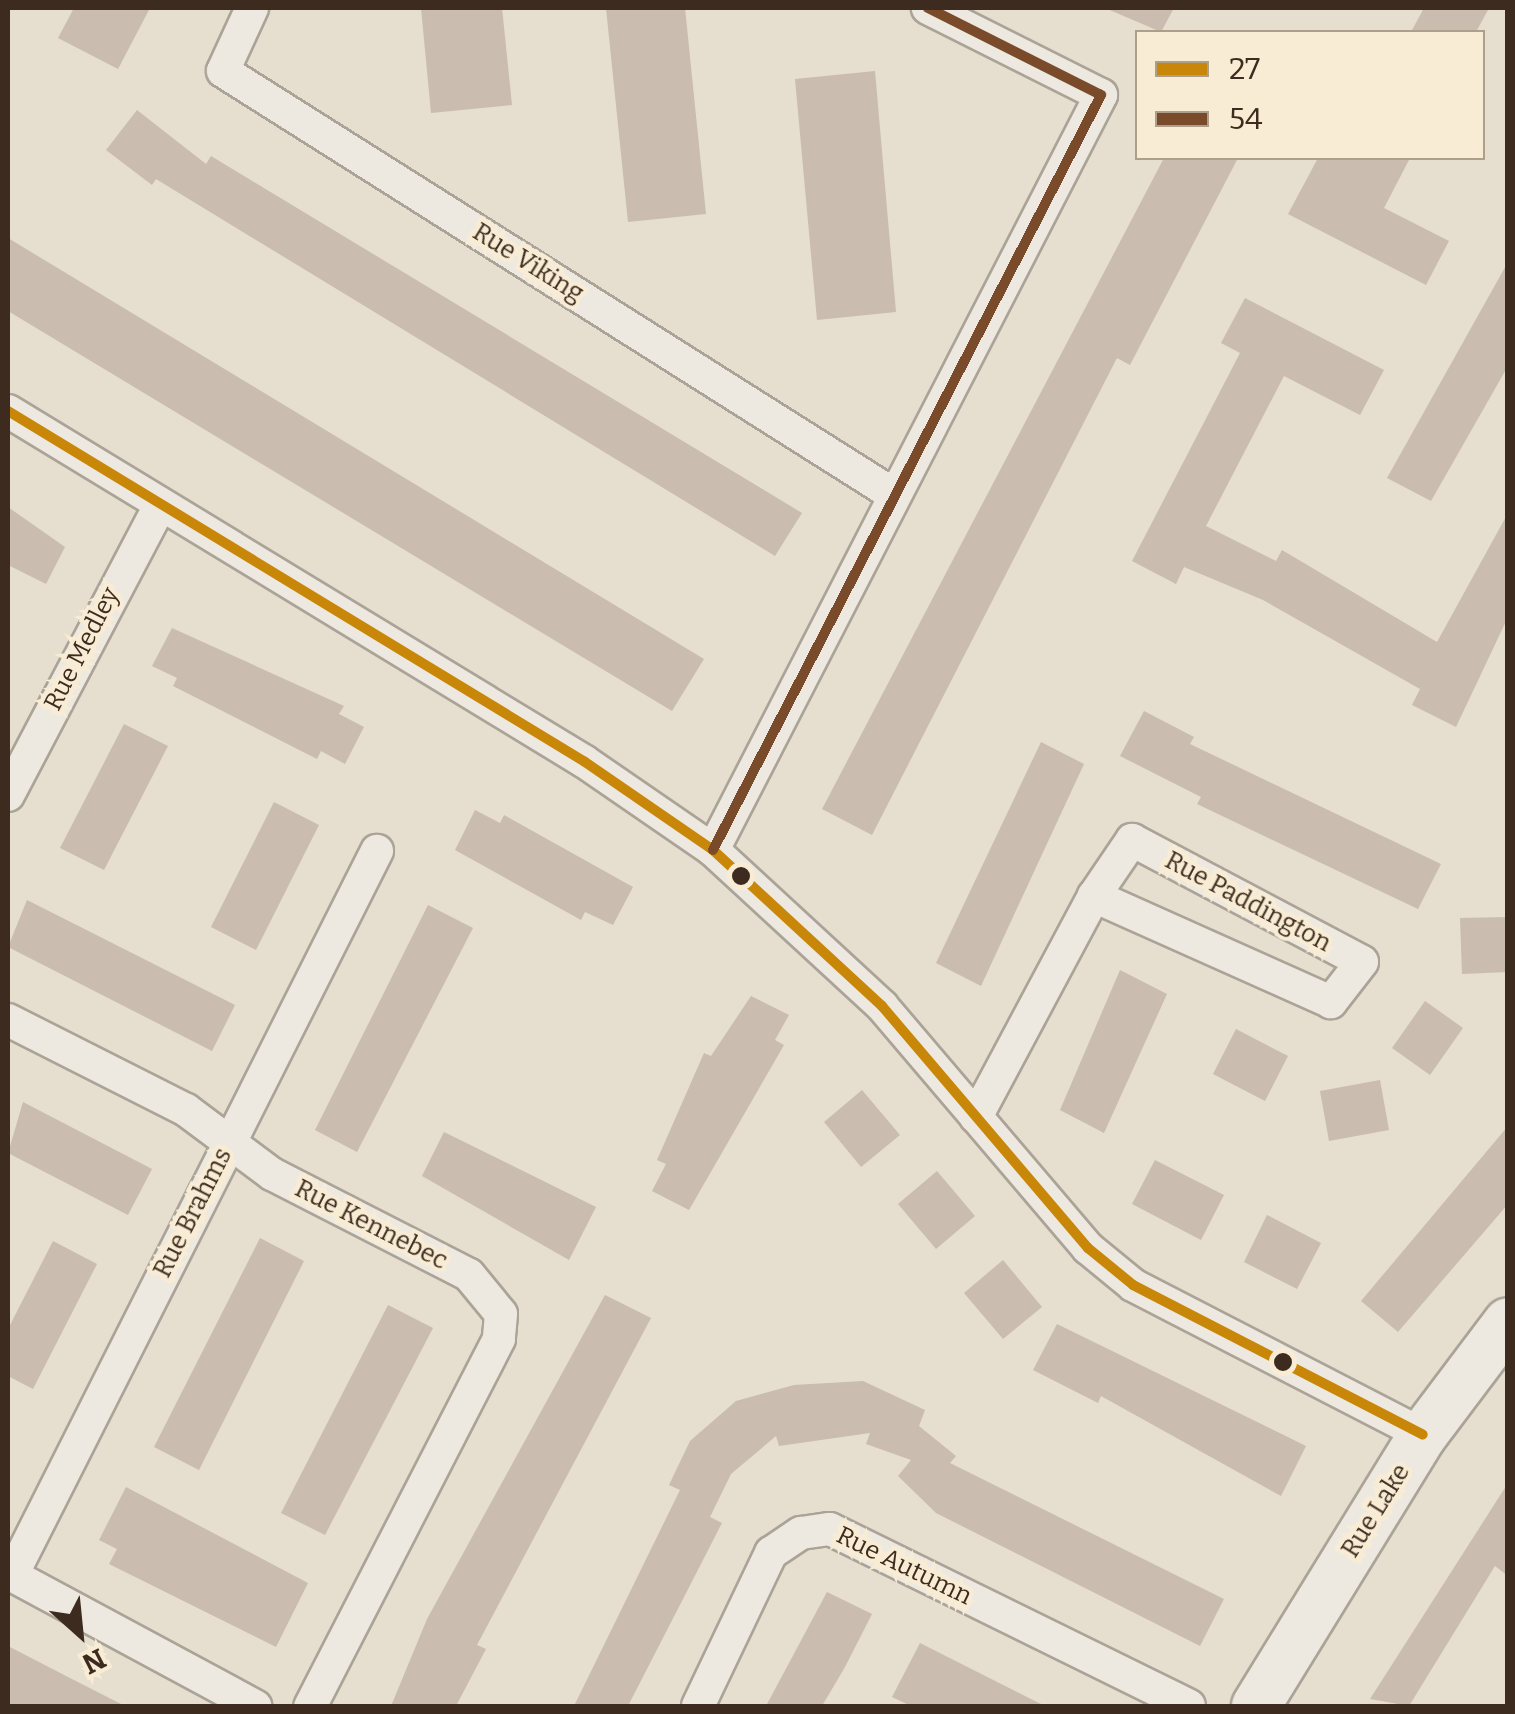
<!DOCTYPE html>
<style>
body{margin:0}
#map{position:relative;width:1515px;height:1714px;overflow:hidden;background:#e6dece;font-family:Bitter,serif}
div>[style]{position:absolute}
[style*='--x']{left:calc(var(--x)*1px);top:calc(var(--y)*1px);width:calc(var(--w)*1px);rotate:calc(var(--a)*1deg)}
.building>*{inset:0;background:#cabcae}
.roads{filter:drop-shadow(2px 0 #aba397) drop-shadow(-2px 0 #aba397) drop-shadow(0 2px #aba397) drop-shadow(0 -2px #aba397)}
.street>*{height:32px;margin:-16px;padding:0 16px;transform-origin:16px;border-radius:16px;background:#eee9e0}
.secondary>*{height:48px;margin:-24px;padding:0 24px;transform-origin:24px;border-radius:24px;background:#eee9e0}
.bus-1>*{height:10px;margin:-5px;padding:0 5px;transform-origin:5px;border-radius:5px;background:#c88708}
.bus-2>*{height:10px;margin:-5px;padding:0 5px;transform-origin:5px;border-radius:5px;background:#7a4b2a}
.dots>*{width:28px;height:28px;translate:-50% -50%;box-sizing:border-box;border:5px solid #f8ecd4;border-radius:50%}
span{translate:-50% -50%;white-space:nowrap;text-align:center;line-height:1.15;-webkit-text-stroke:8px #f8ecd4;paint-order:stroke}
.street-label{font-size:25px;color:#3c2b1e}
.frame{position:absolute;inset:0;border:10px solid #3c2b1e;pointer-events:none}
.legend{position:absolute;left:1135px;top:30px;width:350px;height:130px;box-sizing:border-box;background:#f8ecd4;border:2px solid #ad9f8b;margin:0;padding:12px 18px;list-style:none;font-size:30px;color:#3c2b1e}
.legend li{display:flex;align-items:center;gap:20px;height:50px}
.legend b{width:50px;border:2px solid #ad9f8b}
.north{position:absolute;left:30px;top:1584px;width:100px;height:100px;-webkit-text-stroke:8px #f8ecd4;paint-order:stroke;rotate:153deg;font-size:28px;font-weight:700;line-height:40px;text-align:center;color:#3c2b1e}
.north::after{content:'';display:block;margin:auto;width:35px;height:45px;background:#3c2b1e;clip-path:polygon(50% 0,100% 100%,50% 72%,0 100%)}
</style>
<div id="map">
<div class="building">
<div style="clip-path:polygon(74px 8px,150px 8px,118px 69px,58px 38px)"></div>
<div style="clip-path:polygon(421px 8px,502px 8px,512px 105px,431px 113px)"></div>
<div style="clip-path:polygon(606px 8px,685px 8px,706px 214px,628px 222px)"></div>
<div style="clip-path:polygon(1105px 8px,1174px 8px,1161px 32px)"></div>
<div style="clip-path:polygon(1424px 8px,1489px 8px,1476px 32px,1411px 32px)"></div>
<div style="clip-path:polygon(875px 71px,896px 312px,817px 320px,795px 79px)"></div>
<div style="clip-path:polygon(137px 110px,206px 164px,211px 156px,802px 513px,775px 556px,156px 179px,152px 185px,106px 150px)"></div>
<div style="clip-path:polygon(1164px 158px,1238px 158px,1130px 365px,1117px 358px,872px 835px,822px 809px)"></div>
<div style="clip-path:polygon(1318px 158px,1410px 158px,1384px 208px,1449px 241px,1426px 285px,1288px 214px)"></div>
<div style="clip-path:polygon(8px 238px,704px 659px,672px 711px,8px 311px)"></div>
<div style="clip-path:polygon(1508px 262px,1508px 366px,1431px 501px,1387px 478px)"></div>
<div style="clip-path:polygon(1245px 298px,1384px 370px,1360px 415px,1284px 376px,1206px 526px,1276px 561px,1282px 550px,1437px 642px,1508px 513px,1508px 617px,1456px 727px,1412px 705px,1420px 689px,1263px 600px,1184px 567px,1176px 584px,1132px 561px,1240px 353px,1221px 343px)"></div>
<div style="clip-path:polygon(8px 507px,65px 547px,46px 584px,8px 565px)"></div>
<div style="clip-path:polygon(172px 628px,344px 706px,339px 714px,364px 727px,345px 764px,321px 751px,317px 759px,173px 686px,177px 678px,152px 666px)"></div>
<div style="clip-path:polygon(1144px 711px,1194px 737px,1190px 744px,1441px 864px,1418px 909px,1197px 804px,1201px 797px,1120px 756px)"></div>
<div style="clip-path:polygon(124px 724px,168px 746px,104px 870px,60px 848px)"></div>
<div style="clip-path:polygon(1041px 742px,1084px 764px,981px 986px,936px 963px)"></div>
<div style="clip-path:polygon(274px 802px,319px 825px,256px 950px,211px 927px)"></div>
<div style="clip-path:polygon(475px 810px,500px 823px,504px 815px,633px 887px,613px 925px,585px 912px,581px 920px,455px 850px)"></div>
<div style="clip-path:polygon(27px 900px,235px 1005px,212px 1051px,8px 947px)"></div>
<div style="clip-path:polygon(428px 905px,473px 928px,357px 1152px,315px 1130px)"></div>
<div style="clip-path:polygon(1508px 917px,1508px 972px,1462px 974px,1460px 918px)"></div>
<div style="clip-path:polygon(1120px 970px,1167px 994px,1104px 1133px,1060px 1110px)"></div>
<div style="clip-path:polygon(751px 996px,789px 1015px,775px 1040px,784px 1045px,689px 1210px,652px 1191px,666px 1164px,657px 1160px,704px 1053px,711px 1056px)"></div>
<div style="clip-path:polygon(1425px 1001px,1463px 1028px,1430px 1075px,1392px 1048px)"></div>
<div style="clip-path:polygon(1236px 1029px,1288px 1056px,1265px 1101px,1213px 1074px)"></div>
<div style="clip-path:polygon(1380px 1080px,1389px 1130px,1329px 1141px,1320px 1091px)"></div>
<div style="clip-path:polygon(862px 1090px,900px 1135px,861px 1167px,824px 1122px)"></div>
<div style="clip-path:polygon(23px 1102px,152px 1169px,128px 1215px,8px 1153px)"></div>
<div style="clip-path:polygon(1508px 1126px,1508px 1204px,1398px 1332px,1361px 1301px)"></div>
<div style="clip-path:polygon(444px 1132px,596px 1207px,569px 1260px,422px 1176px)"></div>
<div style="clip-path:polygon(1155px 1160px,1224px 1195px,1201px 1240px,1132px 1204px)"></div>
<div style="clip-path:polygon(937px 1171px,975px 1216px,936px 1249px,898px 1204px)"></div>
<div style="clip-path:polygon(1267px 1215px,1321px 1243px,1297px 1289px,1244px 1262px)"></div>
<div style="clip-path:polygon(260px 1238px,304px 1261px,199px 1470px,154px 1447px)"></div>
<div style="clip-path:polygon(53px 1241px,97px 1264px,33px 1389px,8px 1376px,8px 1329px)"></div>
<div style="clip-path:polygon(1003px 1260px,1042px 1307px,1003px 1339px,964px 1293px)"></div>
<div style="clip-path:polygon(605px 1295px,651px 1318px,477px 1645px,486px 1649px,456px 1706px,391px 1706px,427px 1619px)"></div>
<div style="clip-path:polygon(388px 1305px,433px 1328px,325px 1535px,281px 1513px)"></div>
<div style="clip-path:polygon(1057px 1324px,1306px 1446px,1281px 1496px,1101px 1396px,1098px 1403px,1033px 1370px)"></div>
<div style="clip-path:polygon(863px 1381px,925px 1410px,919px 1426px,956px 1456px,950px 1463px,1224px 1599px,1200px 1646px,936px 1513px,898px 1476px,911px 1460px,866px 1444px,870px 1433px,779px 1446px,776px 1436px,731px 1474px,710px 1517px,722px 1523px,628px 1706px,574px 1706px,680px 1490px,669px 1485px,690px 1441px,736px 1401px,794px 1385px)"></div>
<div style="clip-path:polygon(1508px 1483px,1508px 1576px,1495px 1566px,1409px 1706px,1370px 1699px)"></div>
<div style="clip-path:polygon(126px 1487px,308px 1583px,276px 1647px,109px 1564px,117px 1549px,99px 1540px)"></div>
<div style="clip-path:polygon(827px 1592px,872px 1614px,845px 1667px,822px 1706px,766px 1706px)"></div>
<div style="clip-path:polygon(920px 1643px,1045px 1706px,911px 1706px,892px 1697px)"></div>
<div style="clip-path:polygon(8px 1646px,68px 1677px,125px 1706px,8px 1706px)"></div>
</div>
<div class="roads">
<div class="street">
<div style="--x:252;--y:8;--w:69;--a:114.7"></div>
<div style="--x:223;--y:71;--w:790;--a:32.28"></div>
<div style="--x:8;--y:411;--w:675;--a:31.31"></div>
<div style="--x:585;--y:762;--w:155;--a:34.5"></div>
<div style="--x:713;--y:850;--w:230;--a:42.7"></div>
<div style="--x:882;--y:1006;--w:318;--a:49.6"></div>
<div style="--x:1088;--y:1248;--w:58;--a:39.4"></div>
<div style="--x:1133;--y:1285;--w:326;--a:27.3"></div>
<div style="--x:8;--y:795;--w:327;--a:-62.3"></div>
<div style="--x:713;--y:850;--w:849;--a:-62.8"></div>
<div style="--x:1101;--y:95;--w:194;--a:-153.3"></div>
<div style="--x:8;--y:1020;--w:199;--a:26.8"></div>
<div style="--x:186;--y:1110;--w:107;--a:36.7"></div>
<div style="--x:272;--y:1174;--w:221;--a:27.1"></div>
<div style="--x:469;--y:1275;--w:50;--a:50.6"></div>
<div style="--x:501;--y:1314;--w:25;--a:95"></div>
<div style="--x:499;--y:1339;--w:413;--a:117.2"></div>
<div style="--x:976;--y:1117;--w:251;--a:-61.9"></div>
<div style="--x:1094;--y:896;--w:68;--a:-55.8"></div>
<div style="--x:1132;--y:840;--w:260;--a:27.9"></div>
<div style="--x:1362;--y:962;--w:51;--a:127.8"></div>
<div style="--x:1331;--y:1002;--w:260;--a:-155.9"></div>
<div style="--x:8;--y:1573;--w:281;--a:28.3"></div>
<div style="--x:12;--y:1575;--w:811;--a:-63.25"></div>
<div style="--x:698;--y:1706;--w:170;--a:-64.5"></div>
<div style="--x:771;--y:1553;--w:36;--a:-34"></div>
<div style="--x:801;--y:1533;--w:29;--a:-8"></div>
<div style="--x:830;--y:1529;--w:400;--a:26.2"></div>
</div>
<div class="secondary">
<div style="--x:1256;--y:1706;--w:318;--a:-58.4"></div>
<div style="--x:1423;--y:1435;--w:141;--a:-53"></div>
</div>
</div>
<div class="bus-1">
<div style="--x:8;--y:411;--w:675;--a:31.31"></div>
<div style="--x:585;--y:762;--w:155;--a:34.5"></div>
<div style="--x:713;--y:850;--w:230;--a:42.7"></div>
<div style="--x:882;--y:1006;--w:318;--a:49.6"></div>
<div style="--x:1088;--y:1248;--w:58;--a:39.4"></div>
<div style="--x:1133;--y:1285;--w:326;--a:27.3"></div>
</div>
<div class="bus-2">
<div style="--x:713;--y:850;--w:849;--a:-62.8"></div>
<div style="--x:1101;--y:95;--w:194;--a:-153.3"></div>
</div>
<div class="dots">
<div style="left:741px;top:876px;background:#3c2b1e"></div>
<div style="left:1283px;top:1362px;background:#3c2b1e"></div>
</div>
<div class="street-label">
<span style="left:528px;top:263px;rotate:32deg">Rue Viking</span>
<span style="left:82px;top:649px;rotate:-63deg">Rue Medley</span>
<span style="left:1248px;top:902px;rotate:28deg">Rue Paddington</span>
<span style="left:193px;top:1213px;rotate:-63deg">Rue Brahms</span>
<span style="left:371px;top:1225px;rotate:27deg">Rue Kennebec</span>
<span style="left:1376px;top:1511px;rotate:-58deg">Rue Lake</span>
<span style="left:904px;top:1566px;rotate:26deg">Rue Autumn</span>
</div>
<div class="frame"></div>
<ul class="legend">
<li><b style="height:12px;background:#c88708"></b>27</li>
<li><b style="height:12px;background:#7a4b2a"></b>54</li>
</ul>
<div class="north">N</div>
</div>
